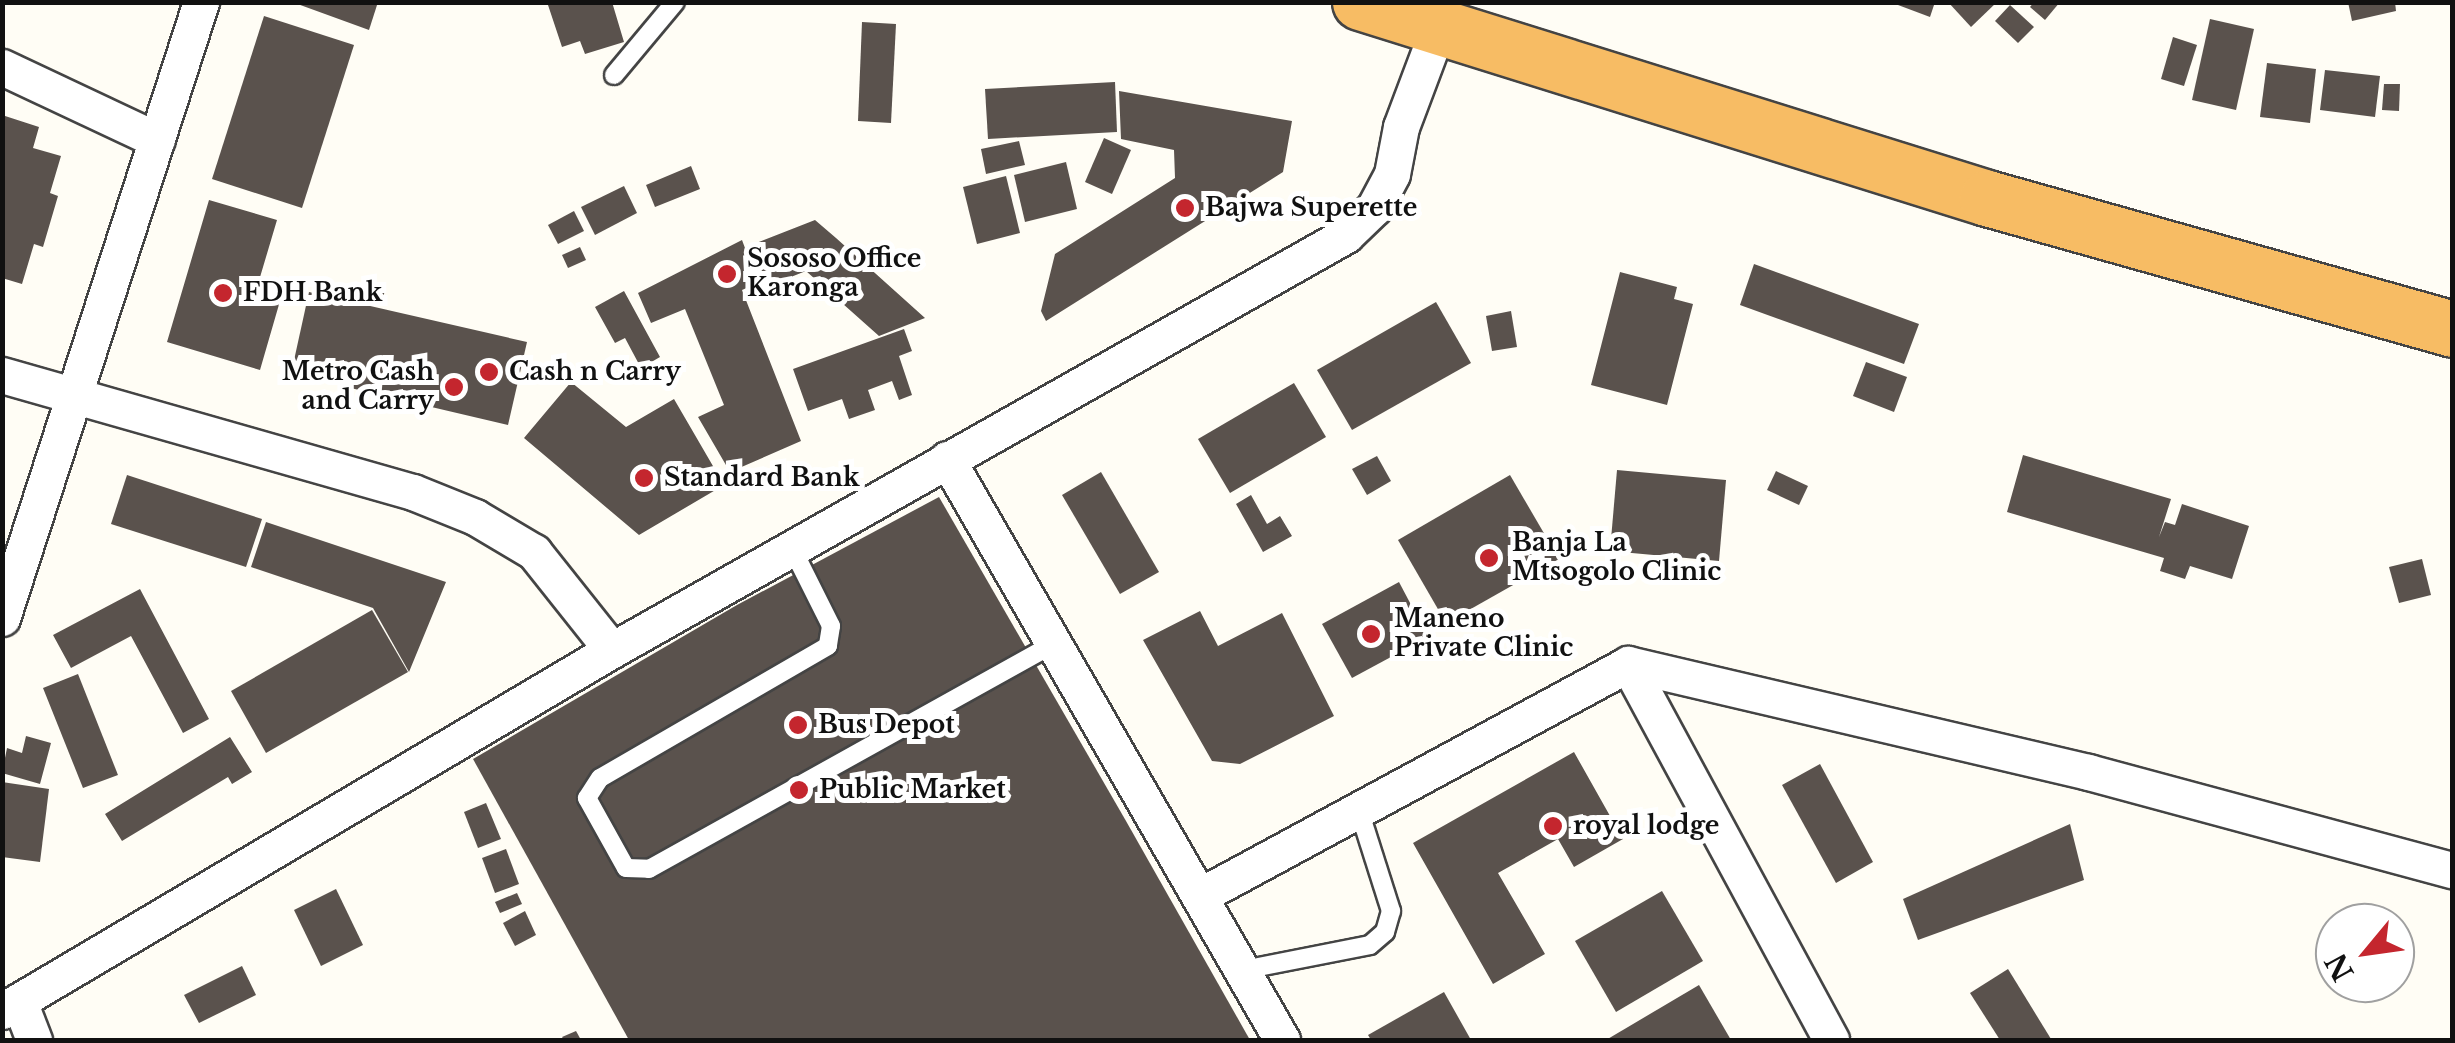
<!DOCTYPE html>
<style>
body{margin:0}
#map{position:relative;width:2455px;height:1043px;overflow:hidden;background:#fffdf5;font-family:"Libre Baskerville",serif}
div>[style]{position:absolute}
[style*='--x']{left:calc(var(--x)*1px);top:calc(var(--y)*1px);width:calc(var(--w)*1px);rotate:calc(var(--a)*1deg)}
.building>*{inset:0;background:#5a524d}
.roads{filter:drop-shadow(2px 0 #444) drop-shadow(-2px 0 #444) drop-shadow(0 2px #444) drop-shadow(0 -2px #444)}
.service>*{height:18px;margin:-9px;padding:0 9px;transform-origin:9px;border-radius:9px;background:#fff}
.minor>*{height:35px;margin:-17.5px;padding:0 17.5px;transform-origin:17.5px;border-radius:17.5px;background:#fff}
.trunk>*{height:55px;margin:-27.5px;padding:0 27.5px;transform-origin:27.5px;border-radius:27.5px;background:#f7bc64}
.dots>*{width:28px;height:28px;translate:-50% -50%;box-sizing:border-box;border:5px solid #fff;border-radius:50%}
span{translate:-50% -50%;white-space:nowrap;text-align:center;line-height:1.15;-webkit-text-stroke:10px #fff;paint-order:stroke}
.poi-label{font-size:25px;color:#111;font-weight:700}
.left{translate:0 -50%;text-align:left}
.right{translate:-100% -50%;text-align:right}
.frame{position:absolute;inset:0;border:5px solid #111;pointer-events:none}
.north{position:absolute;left:2315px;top:903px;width:100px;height:100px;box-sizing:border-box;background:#fff;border:2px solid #a0a0a0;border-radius:50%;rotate:241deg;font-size:28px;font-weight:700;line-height:40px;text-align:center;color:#111}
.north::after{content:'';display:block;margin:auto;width:35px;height:45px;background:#c4262e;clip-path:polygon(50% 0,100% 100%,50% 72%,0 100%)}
</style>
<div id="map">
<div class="building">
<div style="clip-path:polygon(292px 2px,378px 2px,369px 30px)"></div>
<div style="clip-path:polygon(547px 2px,612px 2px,624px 42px,585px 54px,580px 41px,562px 47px)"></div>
<div style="clip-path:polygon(1890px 2px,1935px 2px,1930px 17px)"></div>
<div style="clip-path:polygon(1948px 2px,1997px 2px,1971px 27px)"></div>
<div style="clip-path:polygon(2034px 2px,2060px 2px,2045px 20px,2030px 7px)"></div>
<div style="clip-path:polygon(2348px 2px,2395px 2px,2396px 11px,2352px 21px)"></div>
<div style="clip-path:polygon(2010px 5px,2034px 27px,2018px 43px,1995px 21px)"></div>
<div style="clip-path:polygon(264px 16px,354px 45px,302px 208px,212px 179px)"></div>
<div style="clip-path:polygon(2210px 19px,2254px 29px,2236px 110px,2192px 100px)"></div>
<div style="clip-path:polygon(862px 22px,896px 24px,891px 123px,858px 121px)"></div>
<div style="clip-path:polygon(2173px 37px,2197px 45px,2184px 86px,2161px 79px)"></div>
<div style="clip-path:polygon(2267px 63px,2316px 69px,2310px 123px,2260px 117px)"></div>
<div style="clip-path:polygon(2325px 70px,2380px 76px,2375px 117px,2320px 110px)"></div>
<div style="clip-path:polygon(1115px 82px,1117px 132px,988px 139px,985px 89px)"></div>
<div style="clip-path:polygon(2384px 84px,2400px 84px,2399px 111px,2382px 110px)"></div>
<div style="clip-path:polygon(1119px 91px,1292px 121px,1283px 172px,1046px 321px,1041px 311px,1055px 254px,1175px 178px,1174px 150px,1121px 139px)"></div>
<div style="clip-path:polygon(2px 115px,39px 127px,33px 148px,61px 156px,50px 193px,58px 196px,43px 247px,34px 244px,22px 284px,2px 278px)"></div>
<div style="clip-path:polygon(1104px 138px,1131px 150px,1112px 194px,1085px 182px)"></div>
<div style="clip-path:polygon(1019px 141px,1025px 165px,986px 174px,981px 149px)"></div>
<div style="clip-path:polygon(1066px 162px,1077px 209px,1025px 222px,1014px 175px)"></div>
<div style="clip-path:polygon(691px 166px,700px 189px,655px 207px,646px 185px)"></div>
<div style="clip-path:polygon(1006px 176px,1020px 233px,977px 244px,963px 187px)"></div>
<div style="clip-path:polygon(624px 186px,637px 213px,595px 235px,581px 207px)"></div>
<div style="clip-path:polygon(209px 200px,277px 220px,255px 294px,280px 301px,260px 370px,167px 342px)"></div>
<div style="clip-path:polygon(574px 211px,584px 231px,558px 244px,548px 225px)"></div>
<div style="clip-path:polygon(815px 220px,836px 238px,925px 318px,879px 336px,806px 271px,768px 286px,751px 245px)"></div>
<div style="clip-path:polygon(742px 240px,758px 283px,742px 290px,801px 441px,730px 472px,698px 417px,724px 405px,685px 309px,651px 323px,638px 293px)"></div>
<div style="clip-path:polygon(580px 247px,586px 260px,568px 268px,562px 255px)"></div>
<div style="clip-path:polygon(1754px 264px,1919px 324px,1904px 364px,1740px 305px)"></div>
<div style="clip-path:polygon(1620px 272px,1677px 287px,1674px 299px,1693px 304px,1667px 405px,1591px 385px)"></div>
<div style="clip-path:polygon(367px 282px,386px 287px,381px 304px,363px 299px)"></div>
<div style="clip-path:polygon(624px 291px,660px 357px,641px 368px,625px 338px,615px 343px,595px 307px)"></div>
<div style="clip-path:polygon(309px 292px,527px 342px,508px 425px,291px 374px)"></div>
<div style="clip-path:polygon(1436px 302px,1471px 363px,1352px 430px,1317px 370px)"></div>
<div style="clip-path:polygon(1511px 311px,1517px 347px,1492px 351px,1486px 316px)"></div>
<div style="clip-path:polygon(904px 329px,912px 351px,899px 356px,912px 395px,899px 400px,892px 381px,868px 390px,875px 410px,849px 419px,842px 399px,808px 411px,793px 369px)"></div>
<div style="clip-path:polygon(1866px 362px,1907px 377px,1894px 412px,1853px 396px)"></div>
<div style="clip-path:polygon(571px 382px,626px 427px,674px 399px,724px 485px,639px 535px,524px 438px)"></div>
<div style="clip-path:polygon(1294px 383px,1326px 437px,1230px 493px,1198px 439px)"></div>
<div style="clip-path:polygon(2023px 455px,2171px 499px,2159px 537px,2165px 522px,2175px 525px,2182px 504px,2249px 526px,2232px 579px,2190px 566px,2185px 579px,2160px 571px,2164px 558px,2007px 512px)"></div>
<div style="clip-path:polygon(1377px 456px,1391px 481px,1367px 495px,1352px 469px)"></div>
<div style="clip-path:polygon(1617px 470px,1726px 480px,1719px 561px,1610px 551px)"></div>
<div style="clip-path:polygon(1776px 471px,1808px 486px,1799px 505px,1767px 490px)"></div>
<div style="clip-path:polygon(1101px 472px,1159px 572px,1120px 594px,1062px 495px)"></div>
<div style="clip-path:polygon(127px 475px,262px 519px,246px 567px,111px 524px)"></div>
<div style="clip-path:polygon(1510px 475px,1559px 559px,1446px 623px,1398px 540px)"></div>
<div style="clip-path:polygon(1251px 495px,1267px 524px,1280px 516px,1292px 536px,1263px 552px,1236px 504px)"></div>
<div style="clip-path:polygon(939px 497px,1126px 821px,1250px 1040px,629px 1040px,473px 759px,737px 605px)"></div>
<div style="clip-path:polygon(266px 522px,446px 582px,409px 672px,373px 608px,251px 567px)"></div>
<div style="clip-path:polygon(2422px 559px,2431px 595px,2399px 603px,2389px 567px)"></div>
<div style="clip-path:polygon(1399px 582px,1428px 637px,1352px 678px,1322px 624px)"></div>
<div style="clip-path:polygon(140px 589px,209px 719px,183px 733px,131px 636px,71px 668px,53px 635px)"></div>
<div style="clip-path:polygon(372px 610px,408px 672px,266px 753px,231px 691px)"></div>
<div style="clip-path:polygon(1200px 611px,1218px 646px,1282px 613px,1334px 716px,1240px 764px,1212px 761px,1143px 640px)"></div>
<div style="clip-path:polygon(78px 674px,118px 775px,83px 788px,43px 688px)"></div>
<div style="clip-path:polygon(26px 736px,51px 743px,40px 784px,2px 773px,7px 748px,22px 753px)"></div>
<div style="clip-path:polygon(230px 737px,252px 772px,232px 784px,228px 777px,122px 841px,105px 814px)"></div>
<div style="clip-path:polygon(1574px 752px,1623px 839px,1574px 867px,1558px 839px,1498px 873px,1545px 954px,1493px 984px,1413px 843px)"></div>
<div style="clip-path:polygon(1820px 764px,1873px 862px,1836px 883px,1782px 785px)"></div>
<div style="clip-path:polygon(2px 782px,49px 789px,40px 862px,2px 857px)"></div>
<div style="clip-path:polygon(486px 803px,501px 839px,478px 848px,464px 812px)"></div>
<div style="clip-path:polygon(2070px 824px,2084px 880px,1918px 940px,1903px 899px)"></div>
<div style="clip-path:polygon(506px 849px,519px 884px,495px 893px,482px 858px)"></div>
<div style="clip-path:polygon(336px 889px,363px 945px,321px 966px,294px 910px)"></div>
<div style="clip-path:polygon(1662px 891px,1703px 961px,1616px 1012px,1575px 941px)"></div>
<div style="clip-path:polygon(517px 893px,522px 904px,500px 913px,495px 902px)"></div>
<div style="clip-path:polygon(525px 911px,536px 935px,515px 946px,503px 923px)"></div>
<div style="clip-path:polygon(242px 966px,256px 995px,199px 1023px,184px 995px)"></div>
<div style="clip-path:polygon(2008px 969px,2051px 1039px,2048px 1040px,2000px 1040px,1970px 993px)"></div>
<div style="clip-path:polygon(1699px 985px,1731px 1040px,1606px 1040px)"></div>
<div style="clip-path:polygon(1444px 992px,1471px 1040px,1371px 1040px,1368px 1035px)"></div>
<div style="clip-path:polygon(576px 1031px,581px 1040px,564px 1040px,562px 1037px)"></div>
</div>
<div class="roads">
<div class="service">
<div style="--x:614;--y:75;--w:95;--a:-50.1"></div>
<div style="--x:793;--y:550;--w:85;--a:63.4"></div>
<div style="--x:831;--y:626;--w:20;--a:99"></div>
<div style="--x:828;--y:646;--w:263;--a:149.9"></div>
<div style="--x:600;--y:778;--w:24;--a:123"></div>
<div style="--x:587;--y:798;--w:80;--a:60.9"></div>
<div style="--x:626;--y:868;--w:23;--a:2"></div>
<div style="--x:649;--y:869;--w:463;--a:-29.1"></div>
<div style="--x:1243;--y:970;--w:129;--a:-11.1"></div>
<div style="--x:1370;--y:945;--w:20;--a:-41"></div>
<div style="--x:1385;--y:932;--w:22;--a:-74"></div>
<div style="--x:1391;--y:911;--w:106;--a:-107.6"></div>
</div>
<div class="minor">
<div style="--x:2;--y:67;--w:171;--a:25.2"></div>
<div style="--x:2;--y:375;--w:427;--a:15.9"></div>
<div style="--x:413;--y:492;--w:67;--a:22"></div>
<div style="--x:475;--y:517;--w:69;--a:30.7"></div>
<div style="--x:534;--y:552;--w:125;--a:51.5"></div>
<div style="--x:947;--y:459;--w:671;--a:60.03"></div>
<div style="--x:2;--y:618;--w:647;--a:-72.1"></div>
<div style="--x:1628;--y:664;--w:473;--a:13.2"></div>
<div style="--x:2088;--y:772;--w:377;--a:15.1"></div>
<div style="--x:1203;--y:894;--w:483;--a:-28.4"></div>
<div style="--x:1628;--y:664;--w:427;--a:61.6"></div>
<div style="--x:19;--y:1001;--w:42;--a:69"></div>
<div style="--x:2;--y:1011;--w:709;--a:-30.62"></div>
<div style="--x:612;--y:650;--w:843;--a:-29.48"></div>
<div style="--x:1346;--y:235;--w:39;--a:-44"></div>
<div style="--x:1374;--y:208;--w:38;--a:-62"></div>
<div style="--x:1392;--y:174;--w:48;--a:-79.2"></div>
<div style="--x:1401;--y:127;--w:103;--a:-69.4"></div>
</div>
<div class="trunk">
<div style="--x:1360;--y:2;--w:657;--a:17.36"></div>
<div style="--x:1987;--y:198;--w:483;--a:15.7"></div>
</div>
</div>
<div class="dots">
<div style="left:1185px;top:208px;background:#c4262e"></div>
<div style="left:727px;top:274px;background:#c4262e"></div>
<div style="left:223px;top:293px;background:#c4262e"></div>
<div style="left:489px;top:372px;background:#c4262e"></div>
<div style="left:454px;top:387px;background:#c4262e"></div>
<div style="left:644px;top:478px;background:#c4262e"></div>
<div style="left:1489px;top:558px;background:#c4262e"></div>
<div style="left:1371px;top:634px;background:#c4262e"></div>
<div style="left:798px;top:725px;background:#c4262e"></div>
<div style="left:799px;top:790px;background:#c4262e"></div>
<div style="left:1553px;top:826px;background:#c4262e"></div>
</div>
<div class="poi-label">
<span class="left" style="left:1205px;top:208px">Bajwa Superette</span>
<span class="left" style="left:747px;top:274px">Sososo Office<br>Karonga</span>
<span class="left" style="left:243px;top:293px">FDH Bank</span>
<span class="left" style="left:509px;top:372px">Cash n Carry</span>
<span class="right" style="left:434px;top:387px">Metro Cash<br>and Carry</span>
<span class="left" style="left:664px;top:478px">Standard Bank</span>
<span class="left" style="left:1512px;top:558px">Banja La<br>Mtsogolo Clinic</span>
<span class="left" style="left:1394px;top:634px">Maneno<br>Private Clinic</span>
<span class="left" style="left:818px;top:725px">Bus Depot</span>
<span class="left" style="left:819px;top:790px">Public Market</span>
<span class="left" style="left:1573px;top:826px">royal lodge</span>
</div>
<div class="frame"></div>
<div class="north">N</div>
</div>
